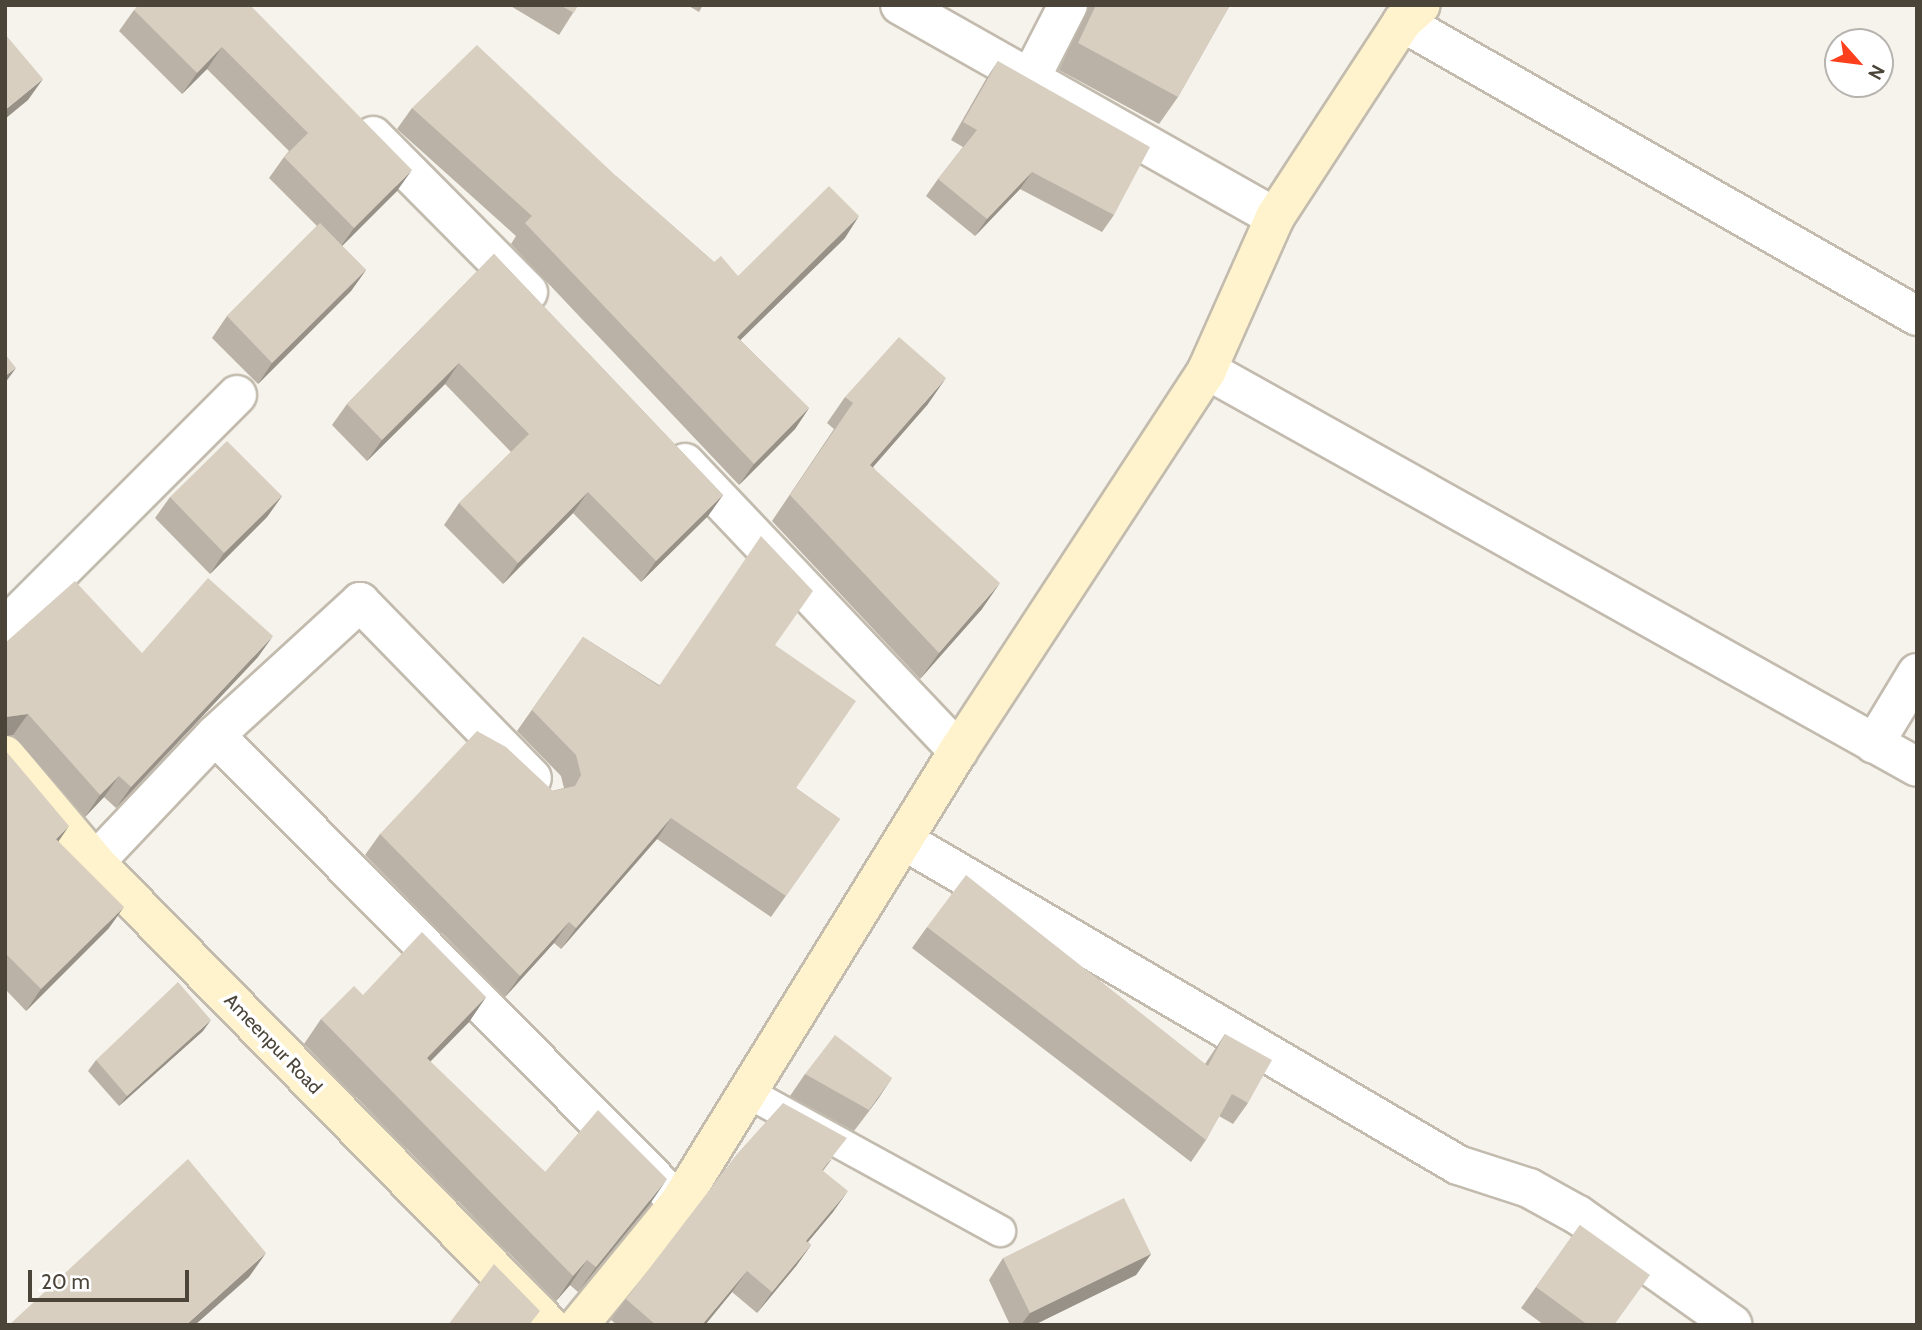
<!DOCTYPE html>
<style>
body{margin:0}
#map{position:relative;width:1922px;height:1330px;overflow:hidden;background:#f6f3ec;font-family:Cabin,sans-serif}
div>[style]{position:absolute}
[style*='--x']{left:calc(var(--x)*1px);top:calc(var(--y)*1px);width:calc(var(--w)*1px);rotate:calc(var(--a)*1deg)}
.roads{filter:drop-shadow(2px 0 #c2bbae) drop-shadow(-2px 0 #c2bbae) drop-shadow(0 2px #c2bbae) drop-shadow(0 -2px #c2bbae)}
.lane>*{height:30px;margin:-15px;padding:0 15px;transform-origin:15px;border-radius:15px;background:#fff}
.street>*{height:38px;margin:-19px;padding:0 19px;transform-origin:19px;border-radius:19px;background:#fff}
.secondary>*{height:38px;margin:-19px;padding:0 19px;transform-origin:19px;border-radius:19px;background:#fff3cd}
.wall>*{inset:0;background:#bab2a6}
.shaded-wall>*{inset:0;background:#979187}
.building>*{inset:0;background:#d8cfc1}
span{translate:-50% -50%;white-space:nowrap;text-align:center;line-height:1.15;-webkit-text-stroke:7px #fff;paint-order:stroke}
.street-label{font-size:19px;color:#4b4439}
.frame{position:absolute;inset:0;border:7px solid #4b4439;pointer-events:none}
.north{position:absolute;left:1824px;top:28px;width:70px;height:70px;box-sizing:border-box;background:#fff;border:2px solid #b7b4b0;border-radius:50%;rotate:118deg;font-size:19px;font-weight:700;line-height:28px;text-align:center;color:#4b4439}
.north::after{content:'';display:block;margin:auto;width:24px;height:32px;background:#fc3f1d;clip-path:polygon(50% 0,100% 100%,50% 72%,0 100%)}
.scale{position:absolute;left:28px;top:1270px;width:161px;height:32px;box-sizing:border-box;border:4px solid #4b4439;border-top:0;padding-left:9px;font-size:21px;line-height:24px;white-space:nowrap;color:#4b4439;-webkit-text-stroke:5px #fff;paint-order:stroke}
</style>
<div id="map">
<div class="roads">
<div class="lane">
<div style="--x:747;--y:1092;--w:289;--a:28.8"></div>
</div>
<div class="street">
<div style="--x:900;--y:5;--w:431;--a:29.5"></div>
<div style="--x:1402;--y:22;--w:593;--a:29.72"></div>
<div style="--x:1030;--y:79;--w:83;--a:-62.8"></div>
<div style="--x:373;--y:136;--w:220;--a:45.2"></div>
<div style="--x:1207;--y:370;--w:813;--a:29.21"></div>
<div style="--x:685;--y:463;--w:397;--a:46.5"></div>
<div style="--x:5;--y:627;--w:328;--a:-45"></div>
<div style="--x:215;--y:735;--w:659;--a:45.25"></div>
<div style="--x:1874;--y:744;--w:83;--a:-58.8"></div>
<div style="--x:903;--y:840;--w:643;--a:30.35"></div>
<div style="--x:1458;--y:1165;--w:75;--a:17.9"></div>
<div style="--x:1529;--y:1188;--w:56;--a:28.9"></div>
<div style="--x:1578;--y:1215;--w:189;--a:35.3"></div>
<div style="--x:95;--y:862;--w:175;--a:-46.6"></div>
<div style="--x:215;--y:735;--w:197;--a:-42.5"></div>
<div style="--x:360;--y:602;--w:246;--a:45.7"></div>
</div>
<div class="secondary">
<div style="--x:5;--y:755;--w:140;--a:49.9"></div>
<div style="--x:95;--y:862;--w:648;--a:45.56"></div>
<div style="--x:579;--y:1325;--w:158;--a:-50.7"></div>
<div style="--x:679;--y:1203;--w:531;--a:-58.31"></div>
<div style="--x:958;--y:751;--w:455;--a:-56.8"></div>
<div style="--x:1207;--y:370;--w:167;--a:-66"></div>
<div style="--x:1275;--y:217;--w:233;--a:-56.9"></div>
<div style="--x:1402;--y:22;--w:25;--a:-42"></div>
</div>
</div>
<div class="wall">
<div style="clip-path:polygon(250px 5px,397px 191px,342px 246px,366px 270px,351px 291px,258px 384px,212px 338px,227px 316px,317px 226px,269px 178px,284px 157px,289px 151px,207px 69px,182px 94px,119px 31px,134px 10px)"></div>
<div style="clip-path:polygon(509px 5px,578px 5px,559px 35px)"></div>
<div style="clip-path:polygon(687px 5px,703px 5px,699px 12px)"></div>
<div style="clip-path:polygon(1090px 5px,1230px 5px,1178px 97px,1159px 124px,1059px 70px)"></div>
<div style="clip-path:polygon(998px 61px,1114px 215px,1102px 232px,1020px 189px,975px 236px,926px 196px,938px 179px,963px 147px,951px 140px,986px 79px)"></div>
<div style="clip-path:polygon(412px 108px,616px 176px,714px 262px,738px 276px,845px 238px,740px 340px,809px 408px,795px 429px,739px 485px,511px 244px,516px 236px,397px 129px)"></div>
<div style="clip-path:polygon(494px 254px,723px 495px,708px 516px,641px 582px,573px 513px,503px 584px,444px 525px,459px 503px,511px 452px,445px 384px,367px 461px,332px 425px,347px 404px)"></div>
<div style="clip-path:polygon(845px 397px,928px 404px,873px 467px,982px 609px,920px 679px,772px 521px,834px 429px,827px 423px)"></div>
<div style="clip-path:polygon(282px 496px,267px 517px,210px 574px,155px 518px,170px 497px)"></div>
<div style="clip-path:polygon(583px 637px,659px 685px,775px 645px,796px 788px,840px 819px,771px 917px,657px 839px,561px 949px,554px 943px,505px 997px,365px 855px,380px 834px,564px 788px,561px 776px,517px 731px)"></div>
<div style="clip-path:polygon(5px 643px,142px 653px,258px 657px,116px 808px,104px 797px,85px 817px,13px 735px,5px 736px)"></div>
<div style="clip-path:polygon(5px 750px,109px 928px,26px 1011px,5px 989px)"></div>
<div style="clip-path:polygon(927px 927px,1205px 1064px,1225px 1034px,1248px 1103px,1233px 1124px,1219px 1116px,1206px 1140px,1191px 1162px,912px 948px)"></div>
<div style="clip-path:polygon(363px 995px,486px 997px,469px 1022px,430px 1062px,545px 1172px,650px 1204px,578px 1292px,570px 1285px,556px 1301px,304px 1044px,321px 1019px)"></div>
<div style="clip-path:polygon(203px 1031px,119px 1106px,88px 1071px,96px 1060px)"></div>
<div style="clip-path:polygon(805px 1074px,892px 1078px,854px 1131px,790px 1096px)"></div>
<div style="clip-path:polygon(832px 1159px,823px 1171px,833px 1212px,808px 1242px,811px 1245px,796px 1266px,757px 1313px,732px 1292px,705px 1325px,617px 1325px,611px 1320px,626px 1299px)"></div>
<div style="clip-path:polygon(1580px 1225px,1614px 1325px,1544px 1325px,1521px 1308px)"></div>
<div style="clip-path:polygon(1151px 1254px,1136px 1275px,1034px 1325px,1010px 1325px,989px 1280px,1003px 1258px)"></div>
</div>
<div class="shaded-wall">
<div style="clip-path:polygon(222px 47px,207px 69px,182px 94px,197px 73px)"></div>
<div style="clip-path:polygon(43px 79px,28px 100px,5px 119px,5px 110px)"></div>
<div style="clip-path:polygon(412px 170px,397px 191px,339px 249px,354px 228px)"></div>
<div style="clip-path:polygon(1032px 172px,1020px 189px,975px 236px,987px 219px)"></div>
<div style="clip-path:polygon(859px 216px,845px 238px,722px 358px,737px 337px)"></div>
<div style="clip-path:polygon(366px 270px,351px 291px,258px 384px,272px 363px)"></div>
<div style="clip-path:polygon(459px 363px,445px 384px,367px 461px,382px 440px)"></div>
<div style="clip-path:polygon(16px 368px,5px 383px,5px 376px)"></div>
<div style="clip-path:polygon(946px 378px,928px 404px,852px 491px,870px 465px)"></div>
<div style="clip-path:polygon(809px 408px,795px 429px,739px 485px,754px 464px)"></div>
<div style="clip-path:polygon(588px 492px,573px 513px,503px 584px,518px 563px)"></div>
<div style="clip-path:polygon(723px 495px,708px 516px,641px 582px,656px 561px)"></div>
<div style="clip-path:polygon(282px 496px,267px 517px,210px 574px,224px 553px)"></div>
<div style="clip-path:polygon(1000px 583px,982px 609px,920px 679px,939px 653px)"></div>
<div style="clip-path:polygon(273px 636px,258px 657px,116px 808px,131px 787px)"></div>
<div style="clip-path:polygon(28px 714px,13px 735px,5px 736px,5px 718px,6px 717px)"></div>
<div style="clip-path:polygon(119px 776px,104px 797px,85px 817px,100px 795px)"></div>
<div style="clip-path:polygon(671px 818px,657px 839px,561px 949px,576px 928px)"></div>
<div style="clip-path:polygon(69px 826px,54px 848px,56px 839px)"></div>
<div style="clip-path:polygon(124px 907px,109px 928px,26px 1011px,41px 989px)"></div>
<div style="clip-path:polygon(569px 922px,554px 943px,505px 997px,520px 976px)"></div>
<div style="clip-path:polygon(486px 997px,469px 1022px,409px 1083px,427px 1058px)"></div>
<div style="clip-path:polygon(211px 1020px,203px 1031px,119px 1106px,127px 1096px)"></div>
<div style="clip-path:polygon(892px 1078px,878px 1099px,854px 1131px,869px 1110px)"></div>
<div style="clip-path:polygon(667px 1179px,650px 1204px,578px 1292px,596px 1267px)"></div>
<div style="clip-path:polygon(848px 1191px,833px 1212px,791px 1262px,806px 1241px)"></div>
<div style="clip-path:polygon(811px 1245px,796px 1266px,757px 1313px,772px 1292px)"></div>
<div style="clip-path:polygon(266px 1253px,249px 1277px,195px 1325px,186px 1325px)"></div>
<div style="clip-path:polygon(1151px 1254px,1136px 1275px,1034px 1325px,1021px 1325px,1030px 1313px)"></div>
<div style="clip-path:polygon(587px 1260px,570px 1285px,556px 1301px,573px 1276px)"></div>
<div style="clip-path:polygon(747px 1271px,732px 1292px,705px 1325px,702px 1325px)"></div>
</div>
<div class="building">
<div style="clip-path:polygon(138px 5px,250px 5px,412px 170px,354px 228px,284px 157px,308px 133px,222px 47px,197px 73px,134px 10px)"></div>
<div style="clip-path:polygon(560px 5px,578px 5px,574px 13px)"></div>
<div style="clip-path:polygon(1096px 5px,1230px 5px,1178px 97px,1078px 43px)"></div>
<div style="clip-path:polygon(5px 34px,43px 79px,5px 110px)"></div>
<div style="clip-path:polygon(477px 45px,616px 176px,714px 262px,721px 256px,738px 276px,829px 186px,859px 216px,737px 337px,809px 408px,754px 464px,525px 223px,532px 216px,412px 108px)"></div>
<div style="clip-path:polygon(998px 61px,1150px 147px,1114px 215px,1032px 172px,987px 219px,938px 179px,977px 130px,963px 122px)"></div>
<div style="clip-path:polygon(320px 223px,366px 270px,272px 363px,227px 316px)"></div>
<div style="clip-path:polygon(494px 254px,723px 495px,656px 561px,588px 492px,518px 563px,459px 503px,529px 434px,459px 363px,382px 440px,347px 404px)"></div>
<div style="clip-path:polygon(899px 337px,946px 378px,870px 465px,1000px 583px,939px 653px,790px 495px,853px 403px,845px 397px)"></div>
<div style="clip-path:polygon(5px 354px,16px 368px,5px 376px)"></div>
<div style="clip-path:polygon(227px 441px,282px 496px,224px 553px,170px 497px)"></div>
<div style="clip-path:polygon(761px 536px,813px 591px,775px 645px,856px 701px,796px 788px,840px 819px,786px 896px,671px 818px,576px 928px,569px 922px,520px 976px,380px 834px,477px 731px,506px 747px,553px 791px,575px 786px,581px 775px,576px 755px,532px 710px,583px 637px,659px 686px)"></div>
<div style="clip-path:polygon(208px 578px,273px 636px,131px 787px,119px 776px,100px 795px,28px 714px,6px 717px,5px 718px,5px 643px,75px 581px,142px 653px)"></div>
<div style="clip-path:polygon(5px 750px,69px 826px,56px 839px,124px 907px,41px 989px,5px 953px)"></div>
<div style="clip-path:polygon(966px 875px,1208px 1066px,1225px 1034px,1272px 1060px,1248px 1103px,1232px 1094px,1206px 1140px,927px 927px)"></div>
<div style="clip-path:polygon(422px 932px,486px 997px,427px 1058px,545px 1172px,598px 1110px,667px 1179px,596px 1267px,587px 1260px,573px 1276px,321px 1019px,354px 986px,363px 995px)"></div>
<div style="clip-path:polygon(178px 982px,211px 1020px,127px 1096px,96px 1060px)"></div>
<div style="clip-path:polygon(835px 1035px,892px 1078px,869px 1110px,805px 1074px)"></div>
<div style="clip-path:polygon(783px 1103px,847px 1138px,822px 1170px,848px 1191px,806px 1241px,811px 1245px,772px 1292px,747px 1271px,702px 1325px,656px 1325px,626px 1299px,737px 1154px)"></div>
<div style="clip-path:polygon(188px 1159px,266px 1253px,186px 1325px,9px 1325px)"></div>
<div style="clip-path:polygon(1124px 1198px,1151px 1254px,1030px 1313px,1003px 1258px)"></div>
<div style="clip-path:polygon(1580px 1225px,1650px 1275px,1614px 1325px,1588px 1325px,1536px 1287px)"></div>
<div style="clip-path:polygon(494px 1264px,540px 1311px,529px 1325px,448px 1325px)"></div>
</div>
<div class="street-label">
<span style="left:273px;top:1044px;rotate:46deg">Ameenpur Road</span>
</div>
<div class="frame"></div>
<div class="north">N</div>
<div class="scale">20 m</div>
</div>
